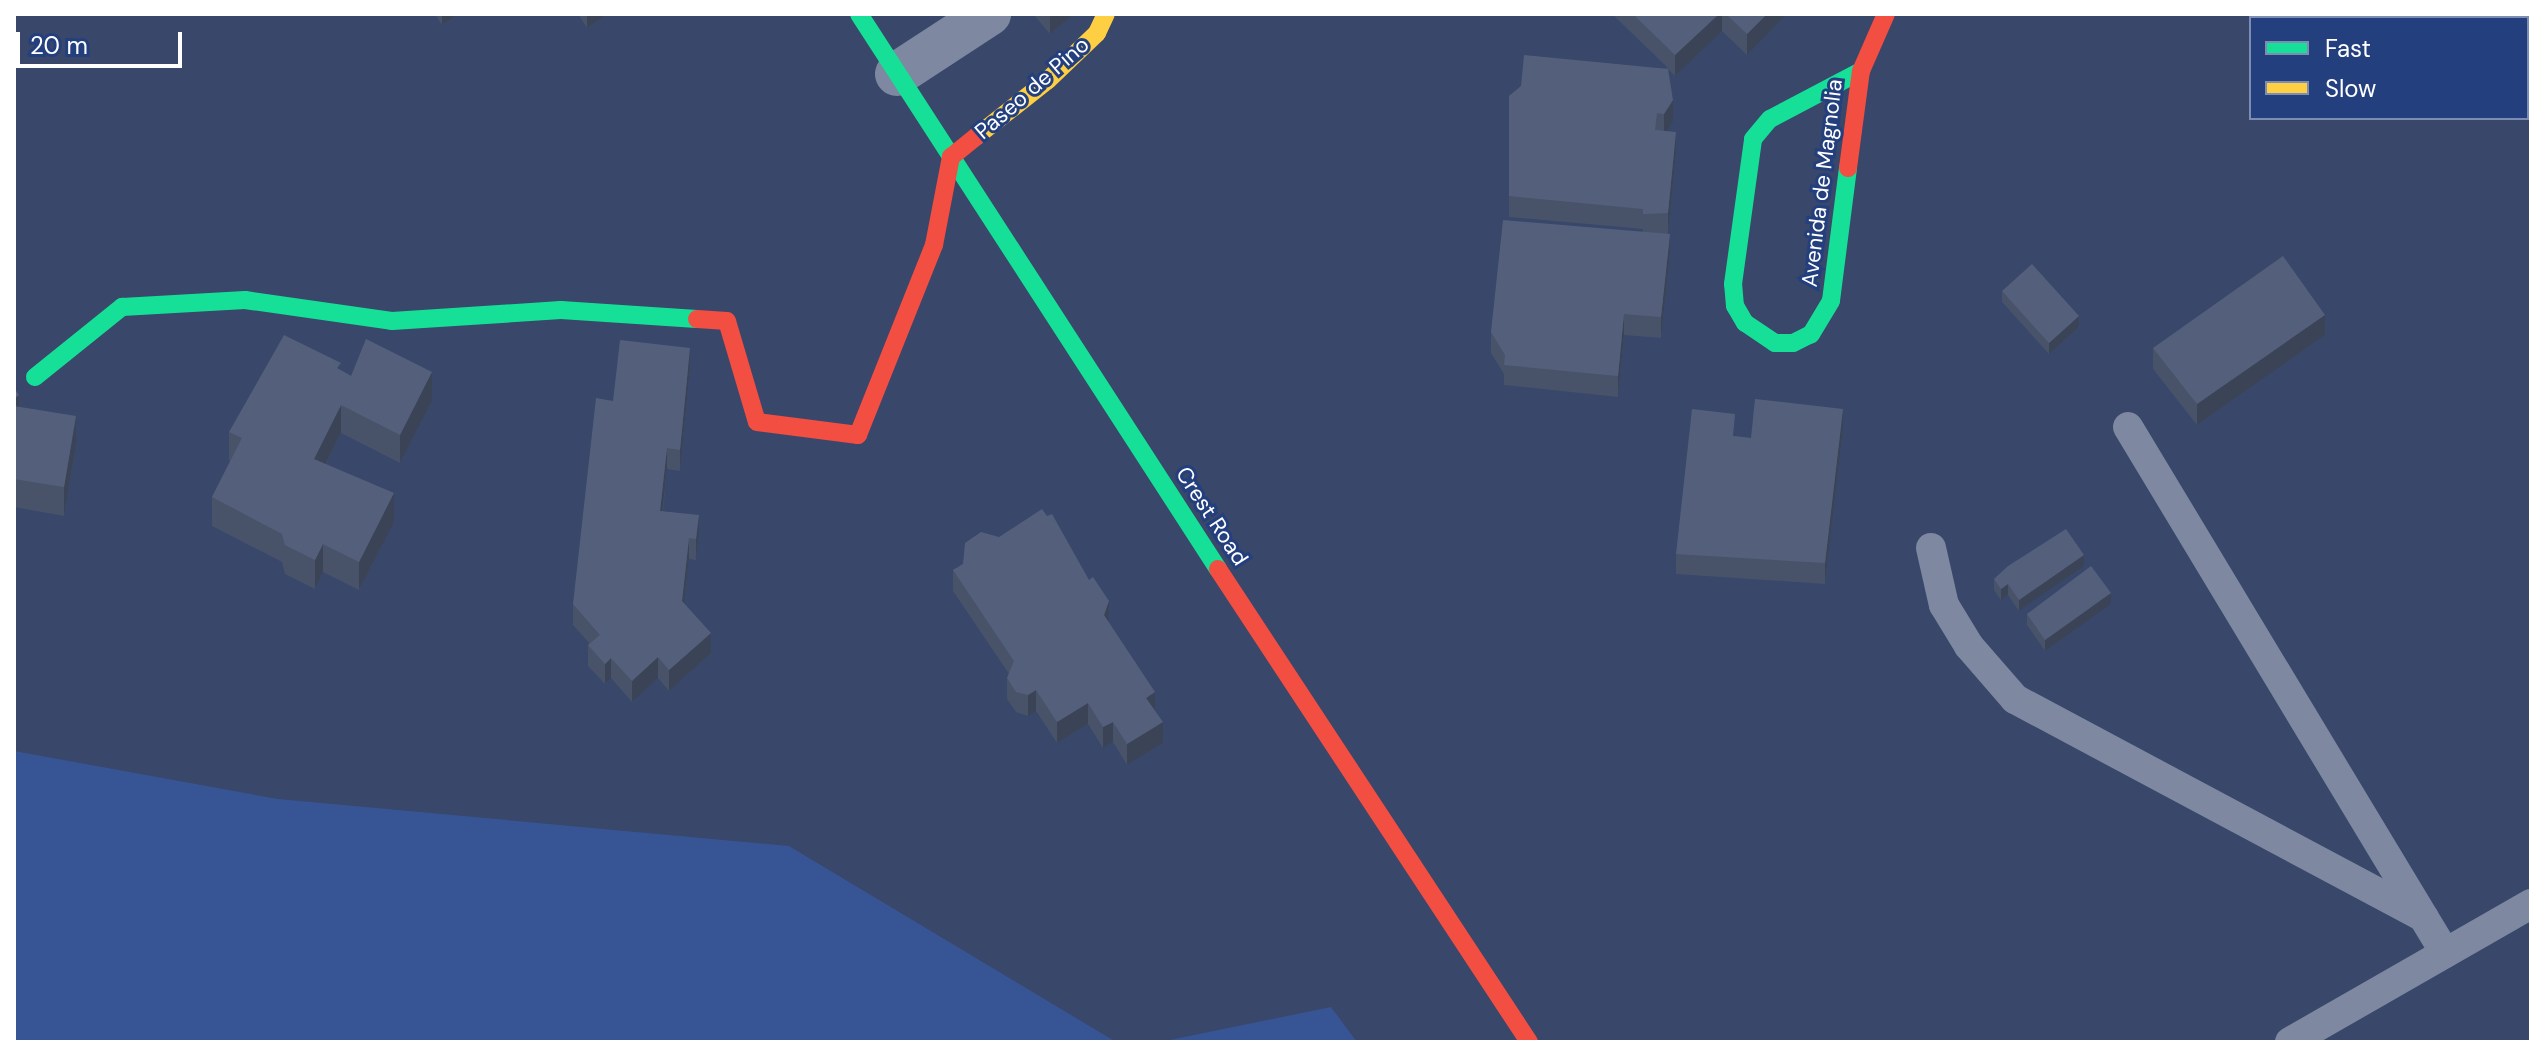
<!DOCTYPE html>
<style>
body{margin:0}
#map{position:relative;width:2545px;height:1056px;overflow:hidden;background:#38476a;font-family:"DM Sans",sans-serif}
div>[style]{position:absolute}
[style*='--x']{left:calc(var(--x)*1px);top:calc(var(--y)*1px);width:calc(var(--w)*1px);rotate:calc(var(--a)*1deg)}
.green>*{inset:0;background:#375595}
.lane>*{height:30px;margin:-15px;padding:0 15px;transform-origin:15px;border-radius:15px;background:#7e88a0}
.street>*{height:44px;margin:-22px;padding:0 22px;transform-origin:22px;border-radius:22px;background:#7e88a0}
.fast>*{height:18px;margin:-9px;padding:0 9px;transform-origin:9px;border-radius:9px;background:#16e098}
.slow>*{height:18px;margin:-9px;padding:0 9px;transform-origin:9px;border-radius:9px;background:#ffcf43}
.jam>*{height:18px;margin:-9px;padding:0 9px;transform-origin:9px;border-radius:9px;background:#f24e42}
.wall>*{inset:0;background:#48536a}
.shaded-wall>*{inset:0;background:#3b4356}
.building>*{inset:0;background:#54607b}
span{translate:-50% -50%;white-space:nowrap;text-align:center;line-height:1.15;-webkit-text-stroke:6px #243f7e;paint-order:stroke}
.street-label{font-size:22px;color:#fff}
.frame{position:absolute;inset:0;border:16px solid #fff;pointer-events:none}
.legend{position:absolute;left:2249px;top:16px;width:280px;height:104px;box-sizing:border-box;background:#243f7e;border:2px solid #7c8cb2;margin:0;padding:10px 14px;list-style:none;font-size:24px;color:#fff}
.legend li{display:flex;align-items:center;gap:16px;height:40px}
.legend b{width:40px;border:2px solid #7c8cb2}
.scale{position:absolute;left:16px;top:32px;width:166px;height:36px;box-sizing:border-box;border:4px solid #fff;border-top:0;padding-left:10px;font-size:24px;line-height:28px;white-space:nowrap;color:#fff;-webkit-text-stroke:6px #243f7e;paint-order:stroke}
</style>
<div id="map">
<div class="green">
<div style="clip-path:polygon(14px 751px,278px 799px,789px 846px,1116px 1042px,14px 1042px)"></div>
<div style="clip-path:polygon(1331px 1007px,1357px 1042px,1160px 1042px)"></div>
</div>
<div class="lane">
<div style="--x:2128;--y:427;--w:614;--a:58.92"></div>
<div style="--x:1931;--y:548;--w:58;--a:77.2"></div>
<div style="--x:1944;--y:605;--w:48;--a:58.6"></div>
<div style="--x:1969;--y:646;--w:70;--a:49"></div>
<div style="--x:2015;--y:699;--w:463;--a:28.1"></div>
<div style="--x:2290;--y:1042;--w:278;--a:-29.8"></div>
</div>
<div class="street">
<div style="--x:897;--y:74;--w:110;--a:-33.1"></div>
</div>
<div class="fast">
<div style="--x:859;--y:14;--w:661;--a:57.1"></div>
<div style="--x:1848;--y:168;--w:134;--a:97.3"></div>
<div style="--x:1831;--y:301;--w:39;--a:121"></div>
<div style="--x:1811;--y:334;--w:20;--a:153"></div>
<div style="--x:1793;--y:343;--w:18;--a:180"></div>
<div style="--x:1775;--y:343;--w:36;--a:-146"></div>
<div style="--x:1745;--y:323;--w:20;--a:-120"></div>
<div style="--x:1735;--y:306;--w:22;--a:-95"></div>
<div style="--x:1733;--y:284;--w:146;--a:-82.1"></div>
<div style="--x:1753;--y:139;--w:26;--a:-50"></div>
<div style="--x:1770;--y:119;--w:103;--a:-27.8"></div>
<div style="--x:35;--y:377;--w:112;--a:-38.8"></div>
<div style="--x:122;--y:307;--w:123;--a:-3.3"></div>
<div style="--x:245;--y:300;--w:148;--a:8.1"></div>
<div style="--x:392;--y:321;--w:169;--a:-3.7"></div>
<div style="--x:561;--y:310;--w:136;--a:3.8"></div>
</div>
<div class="slow">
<div style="--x:977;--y:136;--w:90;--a:-38.3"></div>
<div style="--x:1048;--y:80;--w:68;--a:-43.8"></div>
<div style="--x:1097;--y:33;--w:21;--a:-65"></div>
</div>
<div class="jam">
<div style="--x:1848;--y:168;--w:98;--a:-82.4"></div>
<div style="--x:1861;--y:71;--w:62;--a:-66.3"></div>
<div style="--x:697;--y:319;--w:30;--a:4"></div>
<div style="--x:727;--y:321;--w:105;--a:73.5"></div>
<div style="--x:757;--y:422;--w:102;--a:7.3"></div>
<div style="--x:858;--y:435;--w:205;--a:-68.2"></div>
<div style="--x:934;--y:245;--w:90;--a:-79.1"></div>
<div style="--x:951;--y:157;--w:33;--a:-39"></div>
<div style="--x:1218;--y:569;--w:566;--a:56.67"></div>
</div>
<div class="wall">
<div style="clip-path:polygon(435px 14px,458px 14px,442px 25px)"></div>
<div style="clip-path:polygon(578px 14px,608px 14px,587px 28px)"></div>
<div style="clip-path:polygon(1033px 14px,1074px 14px,1050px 34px)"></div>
<div style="clip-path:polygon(1612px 14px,1787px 14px,1747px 55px,1722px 31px,1675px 76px,1668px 69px,1673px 121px,1666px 131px,1676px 153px,1668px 233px,1670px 254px,1661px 338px,1624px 335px,1618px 397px,1504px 385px,1504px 374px,1491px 353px,1491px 332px,1643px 231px,1643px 229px,1509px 217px,1509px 96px,1668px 68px)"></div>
<div style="clip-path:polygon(2002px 291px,2079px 327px,2049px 354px,2002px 302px)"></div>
<div style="clip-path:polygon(2325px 335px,2197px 425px,2153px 369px,2153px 348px)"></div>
<div style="clip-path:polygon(690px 368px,680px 471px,667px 469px,663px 511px,699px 536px,696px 560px,689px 559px,684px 604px,711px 653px,669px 691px,658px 678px,632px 702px,611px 678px,605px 684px,588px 666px,588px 645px,590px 644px,573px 625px,573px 604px,613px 401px)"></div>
<div style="clip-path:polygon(341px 370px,351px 376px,432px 401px,400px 463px,341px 433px,326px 464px,394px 522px,359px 590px,323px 572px,315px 589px,285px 574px,282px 562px,212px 526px,212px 497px,230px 461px,229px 460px,229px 432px)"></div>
<div style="clip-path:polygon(14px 388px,19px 407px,76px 444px,64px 516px,14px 507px)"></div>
<div style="clip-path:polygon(1843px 429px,1825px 584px,1676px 574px,1676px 554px,1735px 436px,1751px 438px)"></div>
<div style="clip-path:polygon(999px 537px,1109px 622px,1155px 710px,1163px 743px,1127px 765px,1113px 742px,1103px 748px,1088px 724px,1057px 743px,1036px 711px,1028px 716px,1016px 712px,1007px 699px,1007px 678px,1009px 674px,953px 591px,953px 570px,963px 564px)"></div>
<div style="clip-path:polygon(2084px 566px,2019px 611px,2008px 595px,2001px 600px,1994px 590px,1994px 579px)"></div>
<div style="clip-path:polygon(2111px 604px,2045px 651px,2027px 625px,2027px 614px)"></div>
</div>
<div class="shaded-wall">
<div style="clip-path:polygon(442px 14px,458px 14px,442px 25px)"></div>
<div style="clip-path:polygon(587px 14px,608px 14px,587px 28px)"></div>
<div style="clip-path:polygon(1050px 14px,1074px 14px,1050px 34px)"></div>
<div style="clip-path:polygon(1719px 14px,1722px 14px,1722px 31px,1675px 76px,1675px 55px)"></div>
<div style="clip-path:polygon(1767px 14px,1787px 14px,1747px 55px,1747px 34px)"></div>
<div style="clip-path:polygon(1673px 100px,1673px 121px,1664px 135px,1664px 114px)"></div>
<div style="clip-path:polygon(1676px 132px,1676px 153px,1668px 234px,1668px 213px)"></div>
<div style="clip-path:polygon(1670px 234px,1670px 254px,1661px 338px,1661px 317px)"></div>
<div style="clip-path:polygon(1624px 314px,1624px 335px,1618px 397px,1618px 376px)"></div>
<div style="clip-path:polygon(2325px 315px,2325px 335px,2197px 425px,2197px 404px)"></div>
<div style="clip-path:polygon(2079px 316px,2079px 327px,2049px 354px,2049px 343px)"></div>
<div style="clip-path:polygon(690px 348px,690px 368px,680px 471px,680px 450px)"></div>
<div style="clip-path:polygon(432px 372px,432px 401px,400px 463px,400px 435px)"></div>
<div style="clip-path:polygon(19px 395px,19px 423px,14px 427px,14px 399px)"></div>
<div style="clip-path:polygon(341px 405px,341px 433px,314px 487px,314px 459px)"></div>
<div style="clip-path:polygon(1843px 409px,1843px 429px,1825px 584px,1825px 563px)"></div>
<div style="clip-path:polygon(76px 416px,76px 444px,64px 516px,64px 487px)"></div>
<div style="clip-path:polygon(667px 448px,667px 469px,660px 531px,660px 511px)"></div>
<div style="clip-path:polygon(394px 493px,394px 522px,359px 590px,359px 562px)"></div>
<div style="clip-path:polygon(699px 515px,699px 536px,696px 560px,696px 539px)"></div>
<div style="clip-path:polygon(689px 538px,689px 559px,682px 622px,682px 601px)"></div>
<div style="clip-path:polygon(323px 544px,323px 572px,315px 589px,315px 560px)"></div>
<div style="clip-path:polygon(2084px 555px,2084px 566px,2019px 611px,2019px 600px)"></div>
<div style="clip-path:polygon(2008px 584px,2008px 595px,2001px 600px,2001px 589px)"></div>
<div style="clip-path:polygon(2111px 593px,2111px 604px,2045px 651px,2045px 640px)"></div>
<div style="clip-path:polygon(1109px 601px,1109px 622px,1104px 615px)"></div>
<div style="clip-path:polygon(711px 633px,711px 653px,669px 691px,669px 670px)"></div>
<div style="clip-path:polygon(658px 657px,658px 678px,632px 702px,632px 681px)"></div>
<div style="clip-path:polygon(611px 658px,611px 678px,605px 684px,605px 664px)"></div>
<div style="clip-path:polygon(1036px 690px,1036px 711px,1028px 716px,1028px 695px)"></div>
<div style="clip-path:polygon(1155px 692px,1155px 713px,1146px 698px)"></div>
<div style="clip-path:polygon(1088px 703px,1088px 724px,1057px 743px,1057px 722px)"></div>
<div style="clip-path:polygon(1113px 722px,1113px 742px,1103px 748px,1103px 727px)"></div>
<div style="clip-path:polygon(1163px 722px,1163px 743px,1127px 765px,1127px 744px)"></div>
</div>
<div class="building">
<div style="clip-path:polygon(1633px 14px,1719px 14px,1675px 55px)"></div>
<div style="clip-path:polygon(1726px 14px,1767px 14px,1747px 34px)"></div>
<div style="clip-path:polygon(1524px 55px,1668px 69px,1673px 100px,1664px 114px,1657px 113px,1655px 130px,1676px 132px,1668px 213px,1643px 214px,1643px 209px,1509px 196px,1509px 96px,1521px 86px)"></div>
<div style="clip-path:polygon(1503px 220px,1670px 234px,1661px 317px,1624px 314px,1618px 376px,1504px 365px,1505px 355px,1491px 332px)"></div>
<div style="clip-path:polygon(2283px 256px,2325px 315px,2197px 404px,2153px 348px)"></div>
<div style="clip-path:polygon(2032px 264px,2079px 316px,2049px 343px,2002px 291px)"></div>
<div style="clip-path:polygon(284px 335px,341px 363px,337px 368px,351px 376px,366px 339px,432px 372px,400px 435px,341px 405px,314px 459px,394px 493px,359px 562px,323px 544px,315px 560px,285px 545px,282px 534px,212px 497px,242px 438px,229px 432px)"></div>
<div style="clip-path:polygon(620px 340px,690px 348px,680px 450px,667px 448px,660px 511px,699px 515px,696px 539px,689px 538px,682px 601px,711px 633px,669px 670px,658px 657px,632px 681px,611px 658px,605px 664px,588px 645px,600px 635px,573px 604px,596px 398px,613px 401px)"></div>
<div style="clip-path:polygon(14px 388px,19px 395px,14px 399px)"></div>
<div style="clip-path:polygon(1755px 399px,1843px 409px,1825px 563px,1676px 554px,1692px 409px,1735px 414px,1733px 436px,1751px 438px)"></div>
<div style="clip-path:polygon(14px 406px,76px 416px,64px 487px,14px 479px)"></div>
<div style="clip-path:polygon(1042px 509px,1047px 516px,1052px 514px,1089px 580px,1093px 577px,1109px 601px,1104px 615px,1155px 692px,1146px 698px,1163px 722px,1127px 744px,1113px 722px,1103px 727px,1088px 703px,1057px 722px,1036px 690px,1028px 695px,1016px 692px,1007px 678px,1014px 661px,953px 570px,963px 564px,965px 543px,981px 532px,999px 537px)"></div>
<div style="clip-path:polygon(2066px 529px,2084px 555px,2019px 600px,2008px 584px,2001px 589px,1994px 579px,2008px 566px)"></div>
<div style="clip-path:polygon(2091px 566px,2111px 593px,2045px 640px,2027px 614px)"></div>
</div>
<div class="street-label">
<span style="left:1032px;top:88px;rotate:-41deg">Paseo de Pino</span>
<span style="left:1822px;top:183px;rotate:-83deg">Avenida de Magnolia</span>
<span style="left:1212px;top:516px;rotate:57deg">Crest Road</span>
</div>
<div class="frame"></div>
<ul class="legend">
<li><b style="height:10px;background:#16e098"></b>Fast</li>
<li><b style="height:10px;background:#ffcf43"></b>Slow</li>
</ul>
<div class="scale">20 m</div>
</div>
